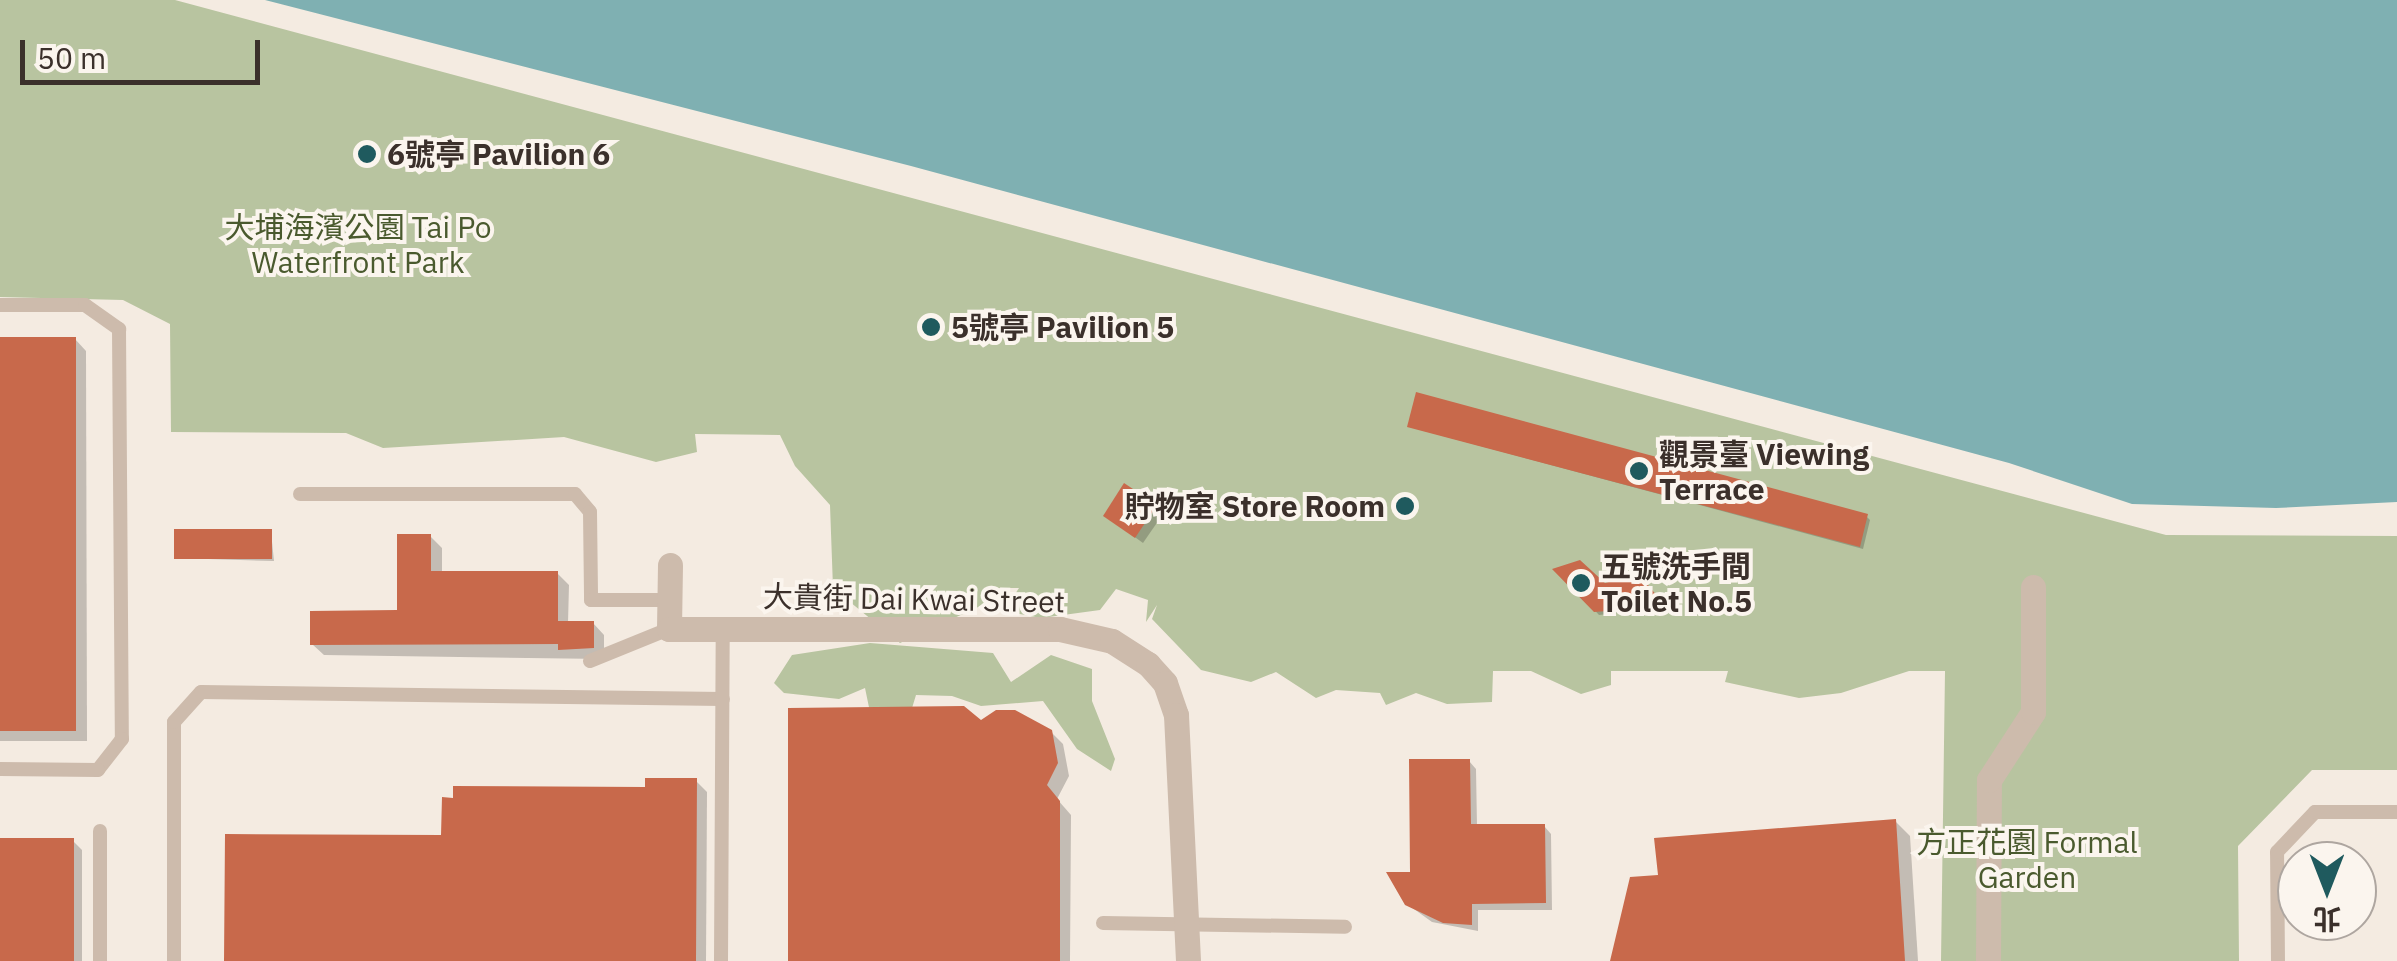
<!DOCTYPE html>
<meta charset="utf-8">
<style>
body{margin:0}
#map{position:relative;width:2397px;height:961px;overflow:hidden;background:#f4ebe1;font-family:"IBM Plex Sans","Noto Sans TC",sans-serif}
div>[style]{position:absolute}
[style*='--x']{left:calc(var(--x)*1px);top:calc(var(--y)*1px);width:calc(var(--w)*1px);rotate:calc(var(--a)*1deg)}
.green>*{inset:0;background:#b8c4a0}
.water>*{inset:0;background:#7fb0b2}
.shadow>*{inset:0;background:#0003}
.building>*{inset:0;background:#c8694b}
.lane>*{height:14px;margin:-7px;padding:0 7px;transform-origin:7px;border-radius:7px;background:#cdbbac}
.street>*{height:25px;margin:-12.5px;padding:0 12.5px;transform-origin:12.5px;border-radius:12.5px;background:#cdbbac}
.dots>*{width:28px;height:28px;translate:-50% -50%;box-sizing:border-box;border:5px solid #fbf5ee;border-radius:50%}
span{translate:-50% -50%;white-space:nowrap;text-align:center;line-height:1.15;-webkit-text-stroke:8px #fbf5ee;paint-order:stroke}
.poi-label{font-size:30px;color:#3b302b;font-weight:700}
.left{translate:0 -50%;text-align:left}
.right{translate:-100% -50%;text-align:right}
.park-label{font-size:30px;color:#4a5a2e}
.street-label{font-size:30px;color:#3b302b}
.north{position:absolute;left:2277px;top:841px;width:100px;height:100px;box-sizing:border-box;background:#fbf5ee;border:2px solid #aea6a0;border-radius:50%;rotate:180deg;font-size:28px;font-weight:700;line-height:40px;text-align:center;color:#3b302b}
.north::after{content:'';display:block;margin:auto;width:35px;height:45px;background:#1f5a5e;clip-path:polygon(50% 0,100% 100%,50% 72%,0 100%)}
.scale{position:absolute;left:20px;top:40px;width:240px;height:45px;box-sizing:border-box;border:5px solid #3b302b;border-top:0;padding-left:12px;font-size:30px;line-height:35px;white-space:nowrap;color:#3b302b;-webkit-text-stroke:8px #fbf5ee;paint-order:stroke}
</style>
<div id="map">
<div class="green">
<div style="clip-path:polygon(0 0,175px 0,2166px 535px,2397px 536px,2397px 770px,2312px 770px,2238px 846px,2239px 961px,1941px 961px,1945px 671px,1909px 671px,1841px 693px,1799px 698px,1725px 682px,1728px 671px,1611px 671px,1611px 685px,1581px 694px,1531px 671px,1493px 671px,1492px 702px,1447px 704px,1416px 693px,1386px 705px,1380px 693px,1336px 690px,1316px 698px,1276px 672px,1251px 682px,1201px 670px,1152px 619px,1157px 605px,1146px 622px,1148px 600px,1116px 589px,1100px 610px,1041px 618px,1004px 611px,1019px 588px,998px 588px,989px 602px,900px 643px,833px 588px,830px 505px,795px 466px,780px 435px,695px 434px,697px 452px,656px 462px,564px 437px,383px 448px,346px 433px,171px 432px,170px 324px,123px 300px,0 297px)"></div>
<div style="clip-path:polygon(870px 643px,993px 653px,1011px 682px,1051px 655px,1092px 669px,1092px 701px,1115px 759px,1111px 771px,1077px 749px,1043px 701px,981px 706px,952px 696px,916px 695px,909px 718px,871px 717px,865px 688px,839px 699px,784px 693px,774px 683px,792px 655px)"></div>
</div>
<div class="water">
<div style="clip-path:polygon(265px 0,2397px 0,2397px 502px,2276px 508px,2132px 504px,2009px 463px,911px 166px)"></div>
</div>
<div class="shadow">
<div style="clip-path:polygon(0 339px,75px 339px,86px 351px,87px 741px,0 741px)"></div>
<div style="clip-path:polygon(1410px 427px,1867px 517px,1870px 520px,1863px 549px)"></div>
<div style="clip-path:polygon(1155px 507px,1163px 514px,1143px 543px,1106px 516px)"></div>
<div style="clip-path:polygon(271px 532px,274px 561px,176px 558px)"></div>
<div style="clip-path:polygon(430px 536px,442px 548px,442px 573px,557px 573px,569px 585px,568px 623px,593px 623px,604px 635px,604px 659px,324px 655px,312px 644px,400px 613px)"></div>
<div style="clip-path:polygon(1557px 570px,1604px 586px,1638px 577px,1658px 600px,1639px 611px,1599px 615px)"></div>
<div style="clip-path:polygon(981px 723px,1051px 732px,1063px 744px,1069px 776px,1057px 799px,1071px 815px,1070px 961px,790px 961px)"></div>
<div style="clip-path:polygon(1469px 761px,1476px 769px,1477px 826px,1544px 826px,1551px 834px,1552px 910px,1478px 910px,1478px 931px,1432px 922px,1407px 904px,1412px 874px)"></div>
<div style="clip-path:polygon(696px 781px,707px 792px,706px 961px,226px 961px,444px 838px)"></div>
<div style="clip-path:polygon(1895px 821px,1910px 836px,1918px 961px,1614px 961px,1660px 877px)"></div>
<div style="clip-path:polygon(0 841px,73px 841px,82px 850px,82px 961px,0 961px)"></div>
</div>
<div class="building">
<div style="clip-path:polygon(0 337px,76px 337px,76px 731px,0 731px)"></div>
<div style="clip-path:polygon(1416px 392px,1868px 514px,1860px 547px,1407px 427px)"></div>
<div style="clip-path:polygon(1124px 483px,1157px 505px,1135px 538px,1103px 516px)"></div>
<div style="clip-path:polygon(174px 529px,272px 529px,272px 559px,174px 559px)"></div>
<div style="clip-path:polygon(397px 534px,431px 534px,431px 571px,558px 571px,558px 644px,310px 645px,310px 611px,397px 610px)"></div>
<div style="clip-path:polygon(1580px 560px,1605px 583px,1639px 574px,1657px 596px,1635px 609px,1594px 612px,1552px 569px)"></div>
<div style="clip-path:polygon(558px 621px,594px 621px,594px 648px,558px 650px)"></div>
<div style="clip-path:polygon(964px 706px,981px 720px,996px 710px,1015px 710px,1052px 730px,1058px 763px,1047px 785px,1060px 801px,1060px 961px,788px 961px,788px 708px)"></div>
<div style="clip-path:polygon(1409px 759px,1470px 759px,1471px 824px,1545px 824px,1546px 903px,1472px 904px,1472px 925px,1443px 923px,1405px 905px,1386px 872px,1410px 872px)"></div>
<div style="clip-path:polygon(645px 778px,697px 778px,696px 961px,224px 961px,225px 834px,441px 835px,442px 797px,453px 798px,453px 786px,645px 787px)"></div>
<div style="clip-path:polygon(1896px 819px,1905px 961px,1610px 961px,1630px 877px,1658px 875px,1654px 838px)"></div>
<div style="clip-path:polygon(0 838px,74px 838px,74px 961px,0 961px)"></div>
</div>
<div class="lane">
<div style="--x:0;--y:305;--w:85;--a:0"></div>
<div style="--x:85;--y:305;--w:42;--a:35.2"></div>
<div style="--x:119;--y:329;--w:410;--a:89.6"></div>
<div style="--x:122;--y:739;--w:39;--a:128"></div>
<div style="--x:98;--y:770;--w:98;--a:-179.4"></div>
<div style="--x:300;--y:494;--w:275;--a:0"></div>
<div style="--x:575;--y:494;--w:23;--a:50"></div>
<div style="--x:590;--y:512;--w:88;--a:89.3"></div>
<div style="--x:591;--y:600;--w:78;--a:0"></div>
<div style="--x:590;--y:661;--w:85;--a:-22.1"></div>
<div style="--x:1103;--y:923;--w:242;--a:0.9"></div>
<div style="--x:100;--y:961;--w:130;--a:-90"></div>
<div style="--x:174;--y:961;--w:239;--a:-90"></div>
<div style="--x:174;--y:722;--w:40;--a:-48"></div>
<div style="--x:201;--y:692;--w:522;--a:0.77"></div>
<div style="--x:721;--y:961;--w:331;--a:-89.7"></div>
<div style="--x:2278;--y:961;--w:109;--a:-90.5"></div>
<div style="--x:2277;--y:852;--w:55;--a:-46.5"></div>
<div style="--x:2315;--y:812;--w:82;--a:0"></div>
</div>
<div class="street">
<div style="--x:670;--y:565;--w:64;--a:90.9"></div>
<div style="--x:669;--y:629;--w:391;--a:0"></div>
<div style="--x:1060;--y:629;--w:53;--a:13"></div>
<div style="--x:1112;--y:641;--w:43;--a:32.6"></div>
<div style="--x:1148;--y:664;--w:25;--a:48"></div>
<div style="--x:1165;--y:683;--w:34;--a:71"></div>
<div style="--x:1176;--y:715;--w:246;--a:87.2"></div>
<div style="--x:1988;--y:961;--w:181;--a:-89.7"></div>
<div style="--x:1989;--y:780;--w:81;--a:-57.1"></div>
<div style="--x:2033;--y:712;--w:125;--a:-90"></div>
</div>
<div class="dots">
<div style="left:367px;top:154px;background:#1f5a5e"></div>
<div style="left:931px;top:327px;background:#1f5a5e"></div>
<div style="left:1639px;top:471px;background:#1f5a5e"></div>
<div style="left:1405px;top:506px;background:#1f5a5e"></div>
<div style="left:1581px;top:583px;background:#1f5a5e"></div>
</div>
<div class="poi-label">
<span class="left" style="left:387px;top:154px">6號亭 Pavilion 6</span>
<span class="left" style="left:951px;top:327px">5號亭 Pavilion 5</span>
<span class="left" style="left:1659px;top:471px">觀景臺 Viewing<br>Terrace</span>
<span class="right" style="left:1385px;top:506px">貯物室 Store Room</span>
<span class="left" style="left:1601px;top:583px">五號洗手間<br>Toilet No.5</span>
</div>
<div class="park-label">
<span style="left:358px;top:244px">大埔海濱公園 Tai Po<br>Waterfront Park</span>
<span style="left:2027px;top:859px">方正花園 Formal<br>Garden</span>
</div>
<div class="street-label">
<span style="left:914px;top:599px;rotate:1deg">大貴街 Dai Kwai Street</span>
</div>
<div class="north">北</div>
<div class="scale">50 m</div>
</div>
